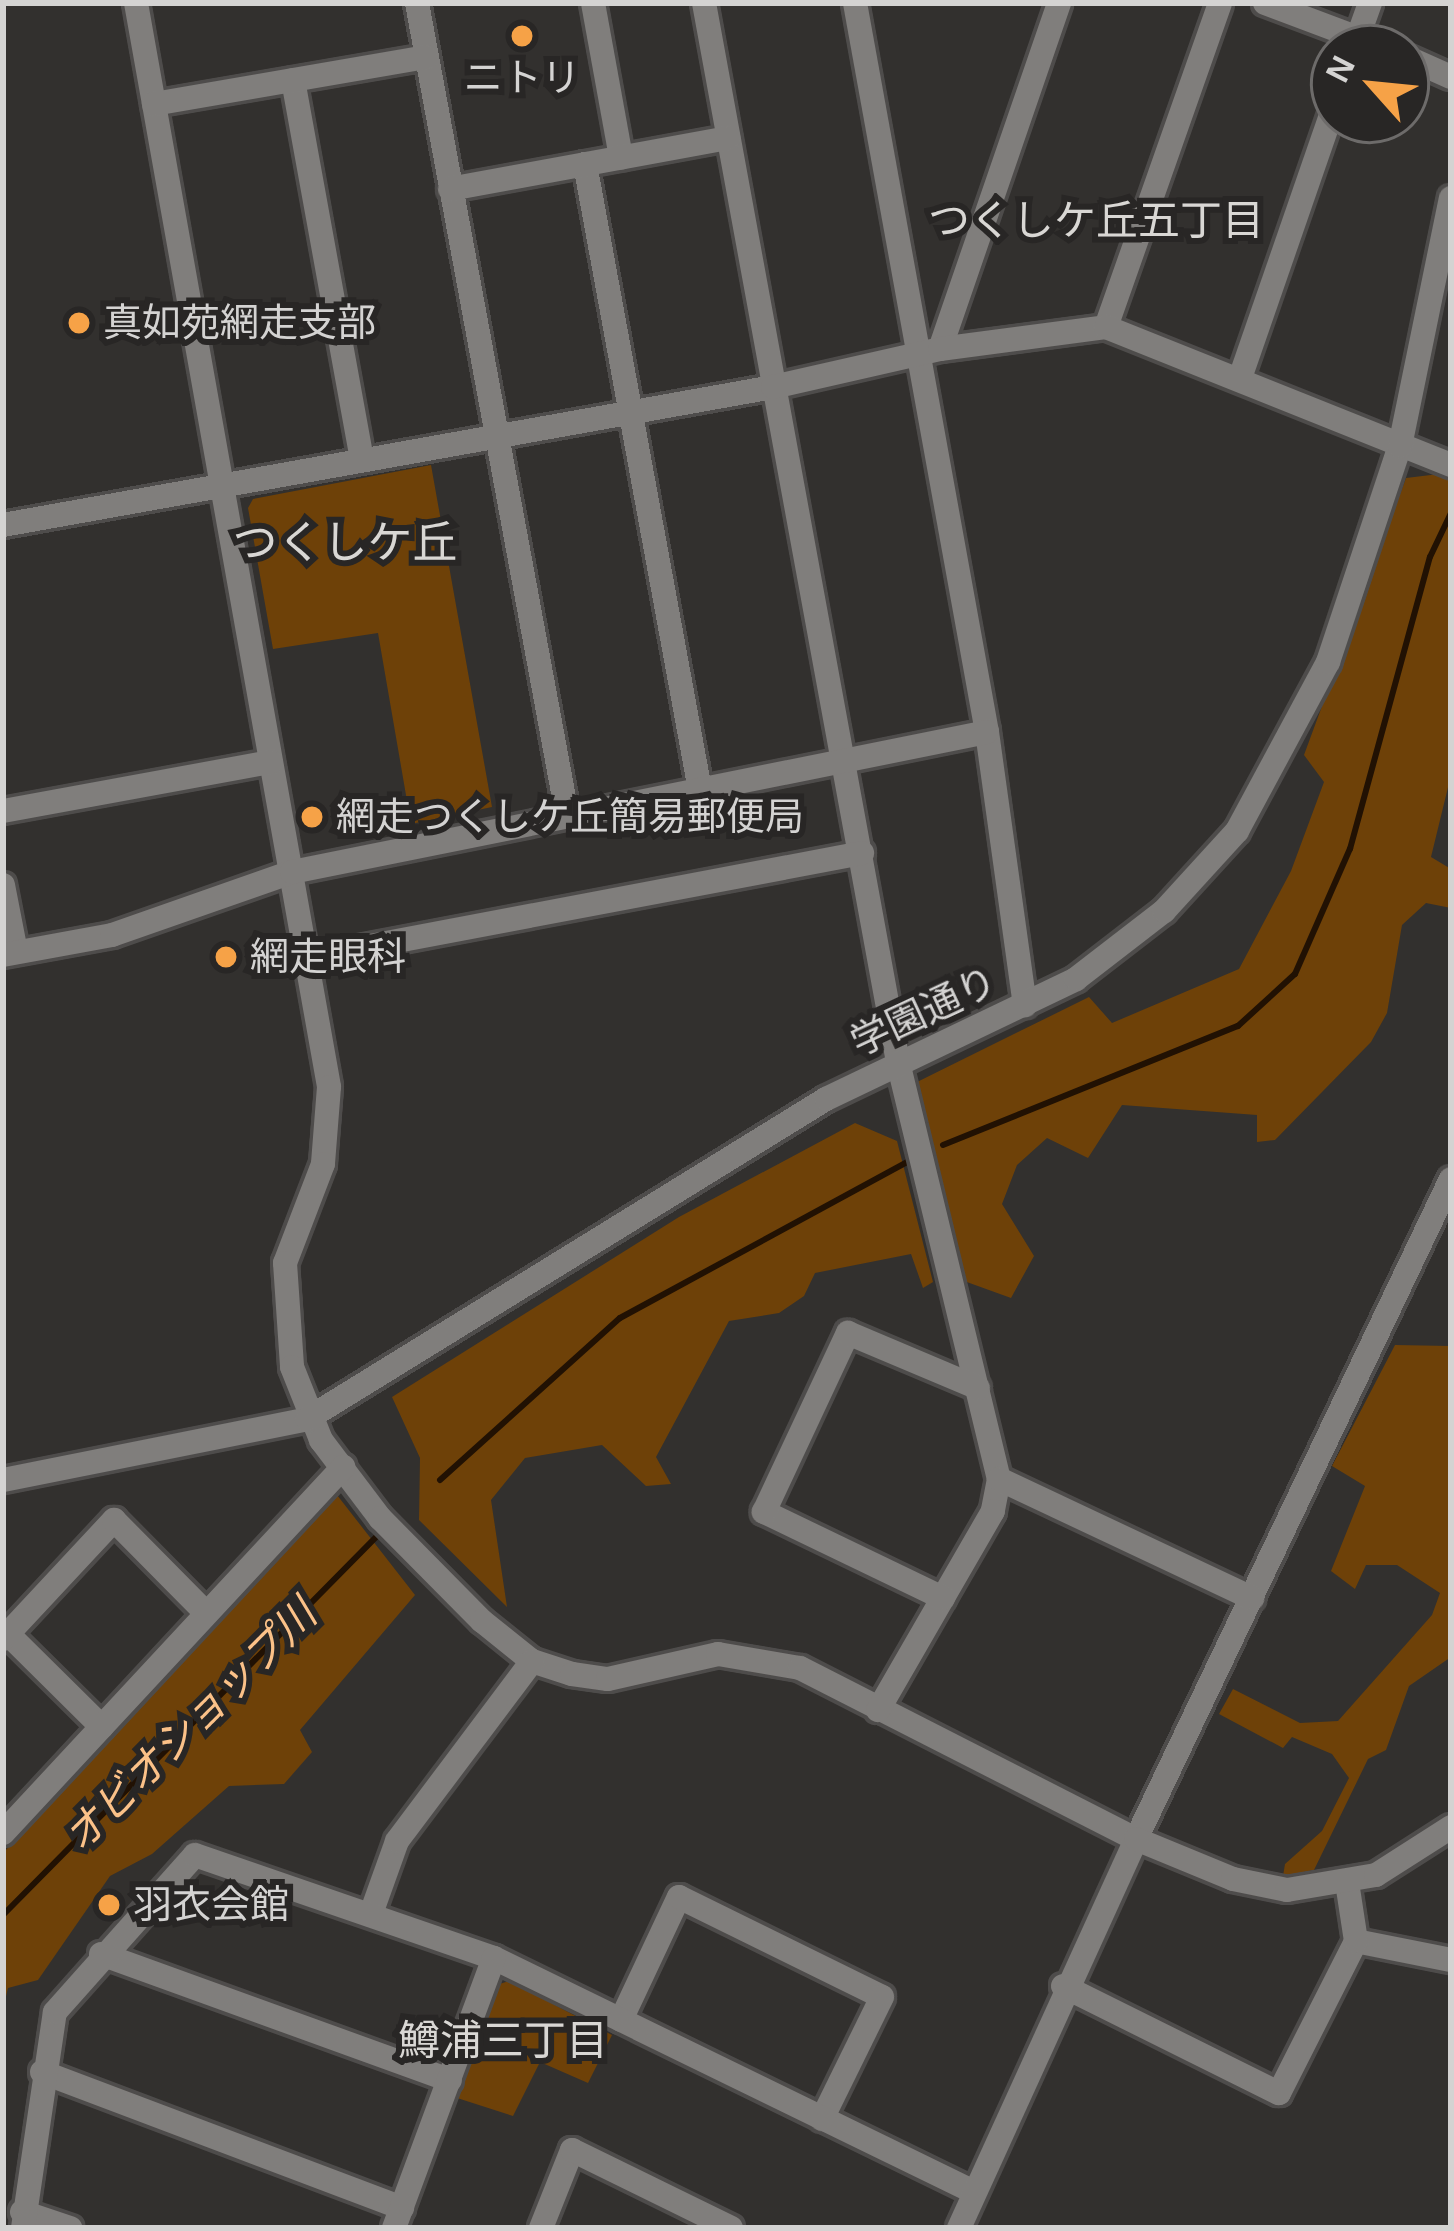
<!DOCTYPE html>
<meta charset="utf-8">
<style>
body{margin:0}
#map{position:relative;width:1454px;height:2231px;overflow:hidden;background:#32302e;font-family:Helvetica,"Noto Sans JP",sans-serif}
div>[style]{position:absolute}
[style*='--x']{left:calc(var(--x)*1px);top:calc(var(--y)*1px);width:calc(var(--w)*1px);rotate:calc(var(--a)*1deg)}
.green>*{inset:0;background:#6e4108}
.stream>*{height:6px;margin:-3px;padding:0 3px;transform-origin:3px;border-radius:3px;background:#211103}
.roads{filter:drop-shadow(3px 0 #4e4c4b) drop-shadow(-3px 0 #4e4c4b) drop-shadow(0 3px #4e4c4b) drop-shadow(0 -3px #4e4c4b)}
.minor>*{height:24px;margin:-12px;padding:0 12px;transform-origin:12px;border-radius:12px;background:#807e7c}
.dots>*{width:33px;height:33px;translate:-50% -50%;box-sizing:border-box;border:6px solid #282625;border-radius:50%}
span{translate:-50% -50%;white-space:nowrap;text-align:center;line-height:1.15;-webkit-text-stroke:12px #282625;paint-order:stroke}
.poi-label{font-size:39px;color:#d4d3d2}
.left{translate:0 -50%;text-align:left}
.street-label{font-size:39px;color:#d4d3d2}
.neighbourhood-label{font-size:42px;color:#d9d7d4}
.water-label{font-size:42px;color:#fbc188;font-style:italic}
.quarter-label{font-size:45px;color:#d9d7d4}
.frame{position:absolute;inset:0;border:6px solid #d4d3d2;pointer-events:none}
.north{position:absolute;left:1310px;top:24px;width:120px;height:120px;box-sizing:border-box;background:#282625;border:3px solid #6d6b6a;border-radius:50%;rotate:297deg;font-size:33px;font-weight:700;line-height:48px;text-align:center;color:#d4d3d2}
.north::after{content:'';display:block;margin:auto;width:42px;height:54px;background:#f6a247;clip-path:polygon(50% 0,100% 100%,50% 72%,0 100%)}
</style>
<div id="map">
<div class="green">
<div style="clip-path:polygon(431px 465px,492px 807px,411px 824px,378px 633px,273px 649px,248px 508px,253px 499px)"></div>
<div style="clip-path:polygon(1439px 474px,1451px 477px,1451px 775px,1431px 857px,1451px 869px,1451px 908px,1426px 903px,1402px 925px,1387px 1013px,1371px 1042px,1275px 1140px,1257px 1142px,1257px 1115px,1122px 1105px,1088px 1158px,1047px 1138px,1017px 1165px,1002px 1204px,1034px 1256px,1011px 1298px,964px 1281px,915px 1083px,1089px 997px,1112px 1023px,1239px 969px,1291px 871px,1324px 782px,1304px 755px,1406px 478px)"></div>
<div style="clip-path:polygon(855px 1123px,897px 1141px,933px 1282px,923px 1288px,911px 1254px,815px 1273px,804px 1296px,779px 1313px,729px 1321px,656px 1457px,671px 1484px,646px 1486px,602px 1445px,525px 1458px,491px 1500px,507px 1607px,419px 1520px,420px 1458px,392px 1397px,679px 1217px)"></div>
<div style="clip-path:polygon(1395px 1345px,1451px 1346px,1451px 1657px,1409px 1686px,1386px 1750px,1368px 1759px,1314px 1870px,1283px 1876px,1285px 1864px,1322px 1831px,1349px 1778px,1332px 1754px,1292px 1737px,1283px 1748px,1219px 1714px,1233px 1689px,1300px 1723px,1338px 1721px,1432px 1615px,1440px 1593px,1397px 1565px,1366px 1565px,1355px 1589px,1331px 1571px,1365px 1486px,1332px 1466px)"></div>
<div style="clip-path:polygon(337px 1495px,415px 1595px,300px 1730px,312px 1752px,284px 1784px,229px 1786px,152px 1854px,110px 1876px,38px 1980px,8px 1988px,3px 2009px,3px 1853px)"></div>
<div style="clip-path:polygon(509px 1981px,612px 2035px,588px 2083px,540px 2062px,513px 2116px,454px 2097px,493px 1986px)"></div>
</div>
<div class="stream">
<div style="--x:943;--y:1145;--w:318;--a:-22"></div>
<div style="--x:1238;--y:1026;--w:77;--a:-42.4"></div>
<div style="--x:1295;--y:974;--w:137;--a:-66.3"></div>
<div style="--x:1350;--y:849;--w:303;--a:-74.7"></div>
<div style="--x:1430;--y:557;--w:49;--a:-64.5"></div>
<div style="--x:440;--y:1480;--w:242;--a:-42"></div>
<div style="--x:620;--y:1318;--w:327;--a:-28.5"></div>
<div style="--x:3;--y:1915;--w:532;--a:-45.38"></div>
</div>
<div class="roads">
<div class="minor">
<div style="--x:136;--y:3;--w:1101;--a:79.9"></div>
<div style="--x:329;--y:1087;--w:77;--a:94.5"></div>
<div style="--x:323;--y:1164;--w:106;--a:111"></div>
<div style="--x:285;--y:1263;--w:104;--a:86.1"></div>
<div style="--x:292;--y:1367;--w:79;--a:68.3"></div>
<div style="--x:321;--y:1440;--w:98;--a:52.9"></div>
<div style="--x:380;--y:1518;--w:145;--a:45.3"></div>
<div style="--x:482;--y:1621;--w:64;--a:38.7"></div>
<div style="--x:532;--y:1661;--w:42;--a:18"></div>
<div style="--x:572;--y:1674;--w:36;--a:8"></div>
<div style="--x:608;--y:1679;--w:113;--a:-12.8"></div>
<div style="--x:718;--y:1654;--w:83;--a:9.7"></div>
<div style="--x:800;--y:1668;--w:377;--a:27"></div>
<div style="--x:1136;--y:1839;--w:731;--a:-64.49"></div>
<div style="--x:417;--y:3;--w:825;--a:79.52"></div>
<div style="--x:593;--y:3;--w:157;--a:79.7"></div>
<div style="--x:704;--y:3;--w:1077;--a:79.62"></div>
<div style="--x:898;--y:1062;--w:429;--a:76.4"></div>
<div style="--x:999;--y:1479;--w:33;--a:101"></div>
<div style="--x:993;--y:1511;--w:230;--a:120"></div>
<div style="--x:855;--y:3;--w:741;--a:79.74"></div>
<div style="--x:987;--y:732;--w:276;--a:82.1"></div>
<div style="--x:1265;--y:3;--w:128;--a:20.6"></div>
<div style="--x:1354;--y:48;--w:48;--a:-70.4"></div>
<div style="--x:1406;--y:57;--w:49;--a:24"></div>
<div style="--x:293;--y:80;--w:385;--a:79.7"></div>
<div style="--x:154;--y:104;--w:276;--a:-9.8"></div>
<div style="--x:585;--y:164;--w:636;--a:79.59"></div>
<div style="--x:450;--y:189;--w:283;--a:-10.4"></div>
<div style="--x:1106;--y:327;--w:343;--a:-70.6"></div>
<div style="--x:940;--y:349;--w:366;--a:-71"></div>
<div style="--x:1240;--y:378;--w:288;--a:-70.9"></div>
<div style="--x:3;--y:525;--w:782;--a:-10.16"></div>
<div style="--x:773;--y:387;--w:171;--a:-12.8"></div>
<div style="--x:940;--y:349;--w:167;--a:-7.5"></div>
<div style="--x:1106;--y:327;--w:372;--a:21.8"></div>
<div style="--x:3;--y:811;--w:272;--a:-10.4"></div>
<div style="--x:3;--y:885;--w:68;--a:79"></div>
<div style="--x:3;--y:955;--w:111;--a:-10.4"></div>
<div style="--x:112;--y:935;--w:191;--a:-19.3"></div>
<div style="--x:292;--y:872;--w:709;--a:-11.39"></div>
<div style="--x:307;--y:958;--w:565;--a:-10.71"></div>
<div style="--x:999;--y:1479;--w:280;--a:25.2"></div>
<div style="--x:3;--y:1480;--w:310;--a:-11.3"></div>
<div style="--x:307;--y:1419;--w:610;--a:-31.66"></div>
<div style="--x:826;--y:1099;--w:277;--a:-25.6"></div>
<div style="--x:1076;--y:979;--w:111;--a:-37.7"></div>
<div style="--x:1164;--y:911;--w:108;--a:-47.6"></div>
<div style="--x:1237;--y:831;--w:192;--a:-61.7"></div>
<div style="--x:1328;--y:662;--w:228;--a:-71.6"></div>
<div style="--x:1400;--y:446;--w:253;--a:-78.4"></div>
<div style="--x:943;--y:1598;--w:199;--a:-154.3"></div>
<div style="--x:764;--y:1512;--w:198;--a:-64.9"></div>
<div style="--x:848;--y:1333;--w:141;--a:22.9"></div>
<div style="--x:8;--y:1634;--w:132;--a:44.7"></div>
<div style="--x:3;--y:1639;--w:163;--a:-47"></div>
<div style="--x:114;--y:1520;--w:129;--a:45.3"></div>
<div style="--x:3;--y:1833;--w:500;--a:-47.1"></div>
<div style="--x:372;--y:1911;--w:74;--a:-70.3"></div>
<div style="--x:397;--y:1841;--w:225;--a:-53.1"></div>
<div style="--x:1356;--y:1941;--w:97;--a:11.3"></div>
<div style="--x:101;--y:1954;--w:371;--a:19.9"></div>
<div style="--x:1063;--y:1986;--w:241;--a:26.4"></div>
<div style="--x:1279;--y:2093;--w:170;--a:-63.1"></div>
<div style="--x:1356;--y:1941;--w:60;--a:-98.7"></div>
<div style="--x:621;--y:2020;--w:136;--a:-64.8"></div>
<div style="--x:679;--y:1897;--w:226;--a:26.2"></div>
<div style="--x:882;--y:1997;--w:136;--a:116.2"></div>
<div style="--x:42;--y:2072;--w:385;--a:20.7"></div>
<div style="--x:22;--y:2212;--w:51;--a:18.4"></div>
<div style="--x:23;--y:2228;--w:218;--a:-81.6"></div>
<div style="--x:55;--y:2012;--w:210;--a:-48.3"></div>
<div style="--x:195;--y:1855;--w:316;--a:19"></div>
<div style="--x:494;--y:1958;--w:534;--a:25.99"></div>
<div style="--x:394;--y:2228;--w:288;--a:-69.7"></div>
<div style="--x:541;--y:2228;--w:84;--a:-68.3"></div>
<div style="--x:572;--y:2150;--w:177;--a:26.1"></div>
<div style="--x:959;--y:2228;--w:427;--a:-65.5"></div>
<div style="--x:1136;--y:1839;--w:105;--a:22.4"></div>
<div style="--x:1233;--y:1879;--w:55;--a:11.5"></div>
<div style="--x:1287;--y:1890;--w:90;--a:-9.6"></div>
<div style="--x:1376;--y:1875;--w:89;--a:-32.6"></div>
</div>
</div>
<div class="dots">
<div style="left:522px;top:36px;background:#f6a247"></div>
<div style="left:79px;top:323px;background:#f6a247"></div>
<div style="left:312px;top:817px;background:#f6a247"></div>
<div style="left:226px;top:957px;background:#f6a247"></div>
<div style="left:109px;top:1905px;background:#f6a247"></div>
</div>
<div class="poi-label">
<span style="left:522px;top:78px">ニトリ</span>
<span class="left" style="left:103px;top:323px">真如苑網走支部</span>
<span class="left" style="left:336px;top:817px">網走つくしケ丘簡易郵便局</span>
<span class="left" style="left:250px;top:957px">網走眼科</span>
<span class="left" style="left:133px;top:1905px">羽衣会館</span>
</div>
<div class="street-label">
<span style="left:924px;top:1012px;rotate:-25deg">学園通り</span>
</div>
<div class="neighbourhood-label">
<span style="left:1096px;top:221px">つくしケ丘五丁目</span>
<span style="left:503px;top:2041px">鱒浦三丁目</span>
</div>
<div class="water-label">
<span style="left:190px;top:1726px;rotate:-45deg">オビオショップ川</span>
</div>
<div class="quarter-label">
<span style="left:345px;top:543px">つくしケ丘</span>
</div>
<div class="frame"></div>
<div class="north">N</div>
</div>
